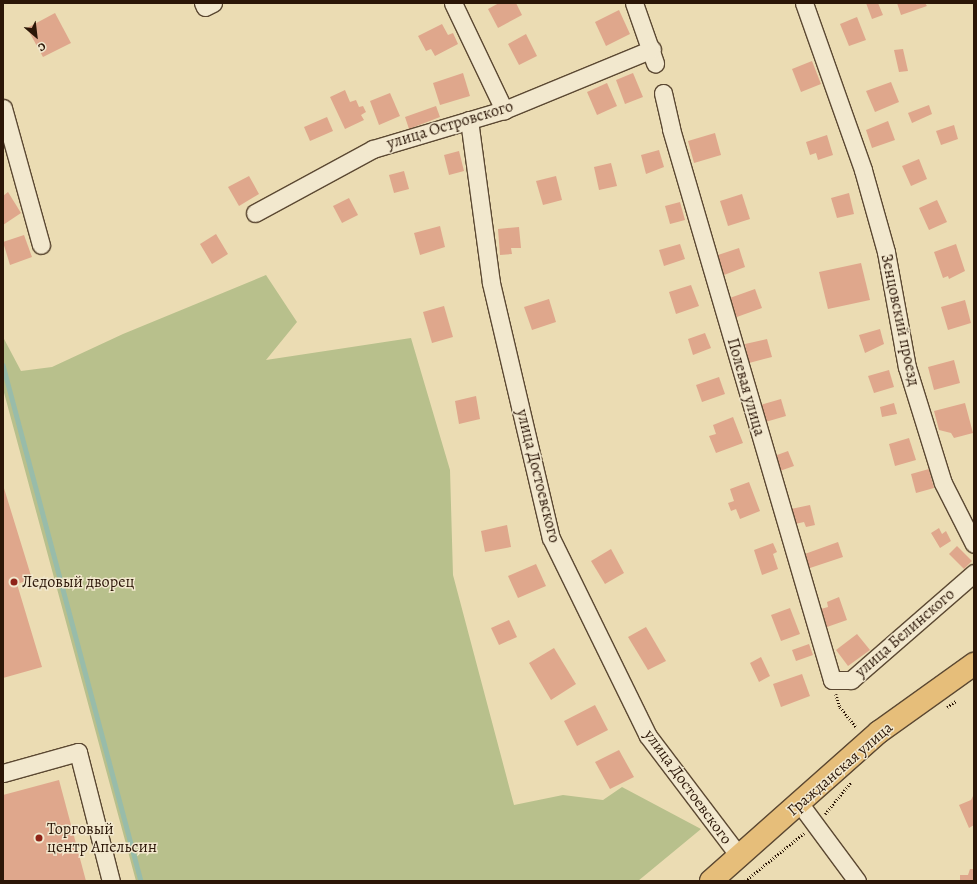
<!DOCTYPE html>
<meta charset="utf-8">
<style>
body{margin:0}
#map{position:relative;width:977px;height:884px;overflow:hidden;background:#ebdcb3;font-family:Alegreya,serif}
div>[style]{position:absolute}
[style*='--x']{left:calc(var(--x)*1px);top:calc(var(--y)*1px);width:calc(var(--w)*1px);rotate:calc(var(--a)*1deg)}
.green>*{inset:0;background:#b8c08c}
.stream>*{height:4.5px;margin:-2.25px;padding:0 2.25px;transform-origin:2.25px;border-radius:2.25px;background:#98bcaa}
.building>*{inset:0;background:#dfa78c}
.path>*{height:2.5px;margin-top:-1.25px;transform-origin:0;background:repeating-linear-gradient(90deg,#2b1607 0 1px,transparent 0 3px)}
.roads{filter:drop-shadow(1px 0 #5b4832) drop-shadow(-1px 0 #5b4832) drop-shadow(0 1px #5b4832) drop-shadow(0 -1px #5b4832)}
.minor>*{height:17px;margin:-8.5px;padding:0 8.5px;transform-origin:8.5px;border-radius:8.5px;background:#f2e8ce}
.major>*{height:22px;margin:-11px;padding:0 11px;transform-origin:11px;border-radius:11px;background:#e6be7a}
.dots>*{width:11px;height:11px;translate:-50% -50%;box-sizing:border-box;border:2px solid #f2e8ce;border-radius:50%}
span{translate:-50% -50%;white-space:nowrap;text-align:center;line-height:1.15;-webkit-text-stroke:3px #f2e8ce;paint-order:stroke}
.street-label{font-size:16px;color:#2b1607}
.poi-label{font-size:16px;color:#2b1607}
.left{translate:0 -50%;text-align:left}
.frame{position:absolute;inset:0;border:4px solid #2b1607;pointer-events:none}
.north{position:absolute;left:16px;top:16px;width:40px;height:40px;-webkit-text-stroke:3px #f2e8ce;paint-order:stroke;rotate:152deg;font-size:11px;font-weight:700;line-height:16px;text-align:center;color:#2b1607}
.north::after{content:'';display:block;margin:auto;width:14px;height:18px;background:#2b1607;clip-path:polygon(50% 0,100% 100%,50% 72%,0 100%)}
</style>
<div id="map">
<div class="green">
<div style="clip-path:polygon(266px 275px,297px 322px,266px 360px,411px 338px,450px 470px,453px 575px,514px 805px,563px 795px,603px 800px,622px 787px,701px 829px,638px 881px,136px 881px,3px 389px,3px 337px,21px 371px,52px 367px,123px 334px)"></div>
</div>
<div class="stream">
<div style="--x:3;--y:365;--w:534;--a:75.03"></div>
</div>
<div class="building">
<div style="clip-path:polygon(499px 3px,516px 3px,522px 15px,498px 28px,488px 9px)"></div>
<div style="clip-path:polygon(866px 3px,878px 3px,883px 15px,872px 19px)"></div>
<div style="clip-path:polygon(897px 3px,925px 3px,927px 6px,901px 15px)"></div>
<div style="clip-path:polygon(619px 10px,630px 34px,606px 46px,595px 22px)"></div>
<div style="clip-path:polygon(55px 13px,71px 43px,43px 57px,27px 28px)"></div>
<div style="clip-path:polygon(857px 17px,866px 40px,849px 46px,840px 24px)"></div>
<div style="clip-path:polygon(442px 24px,448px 35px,453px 33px,458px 44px,435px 56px,431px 49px,426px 51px,418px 36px)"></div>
<div style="clip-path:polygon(526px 34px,537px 56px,519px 65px,508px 44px)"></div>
<div style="clip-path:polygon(903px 49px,908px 71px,899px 72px,894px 50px)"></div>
<div style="clip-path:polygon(812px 61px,821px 84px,801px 92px,792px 69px)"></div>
<div style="clip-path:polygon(463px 73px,470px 96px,440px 105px,433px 83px)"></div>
<div style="clip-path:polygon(633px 73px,643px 97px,625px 104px,616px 80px)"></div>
<div style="clip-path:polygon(891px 82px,899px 102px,875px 112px,866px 91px)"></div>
<div style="clip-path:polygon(607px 83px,617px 106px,597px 115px,587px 92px)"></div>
<div style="clip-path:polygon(345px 90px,350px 102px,356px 100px,359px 107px,363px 106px,366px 112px,361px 115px,364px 120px,345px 129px,330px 97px)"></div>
<div style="clip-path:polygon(390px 93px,400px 116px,379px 125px,370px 101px)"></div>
<div style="clip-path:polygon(929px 105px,932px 114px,912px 123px,908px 113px)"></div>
<div style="clip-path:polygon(436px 106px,440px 117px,409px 129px,405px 117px)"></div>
<div style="clip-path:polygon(327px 117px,333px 131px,310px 141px,304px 127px)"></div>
<div style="clip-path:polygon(888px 121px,895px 140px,872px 148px,866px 130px)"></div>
<div style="clip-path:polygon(954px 125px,958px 139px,941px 145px,936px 131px)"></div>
<div style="clip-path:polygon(715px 133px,721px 155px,694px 163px,688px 141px)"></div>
<div style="clip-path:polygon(827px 135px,833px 155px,818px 160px,816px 153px,810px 155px,806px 142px)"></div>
<div style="clip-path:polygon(659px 150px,664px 167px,646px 174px,641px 155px)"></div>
<div style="clip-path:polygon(459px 151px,464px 171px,449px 175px,444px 155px)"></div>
<div style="clip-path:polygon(919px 159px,927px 179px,911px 186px,902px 166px)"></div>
<div style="clip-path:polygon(611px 163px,617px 186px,599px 190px,594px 167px)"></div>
<div style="clip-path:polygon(404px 171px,409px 189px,394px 193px,389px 175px)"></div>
<div style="clip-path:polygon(249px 176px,259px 194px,239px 206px,228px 187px)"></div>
<div style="clip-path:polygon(556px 176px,562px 200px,543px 205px,536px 181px)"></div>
<div style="clip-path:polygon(8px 192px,21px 213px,3px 225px,3px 196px)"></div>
<div style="clip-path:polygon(849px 193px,854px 214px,837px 218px,831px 198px)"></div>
<div style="clip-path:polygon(742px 194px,750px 219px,728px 226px,720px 201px)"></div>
<div style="clip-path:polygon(349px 198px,358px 215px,342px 223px,333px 206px)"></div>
<div style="clip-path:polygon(937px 200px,947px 222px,929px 230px,919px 208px)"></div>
<div style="clip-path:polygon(680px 202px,685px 220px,670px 224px,665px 206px)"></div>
<div style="clip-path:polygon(440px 226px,445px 247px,420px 255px,414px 233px)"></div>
<div style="clip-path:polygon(519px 227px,521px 248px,511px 248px,512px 254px,500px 255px,498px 229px)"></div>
<div style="clip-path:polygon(216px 234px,228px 254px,212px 264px,200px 244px)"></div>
<div style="clip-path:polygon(24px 235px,32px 257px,10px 265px,3px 242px)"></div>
<div style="clip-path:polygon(680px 244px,685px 259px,664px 266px,659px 250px)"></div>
<div style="clip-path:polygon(956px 244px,965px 271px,949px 279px,948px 276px,943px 278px,934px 252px)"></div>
<div style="clip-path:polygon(739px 248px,745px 267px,724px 275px,718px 255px)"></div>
<div style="clip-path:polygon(861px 263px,870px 300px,828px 309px,819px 272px)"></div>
<div style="clip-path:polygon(691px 285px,699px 306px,676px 314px,669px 292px)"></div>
<div style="clip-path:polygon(755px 289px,762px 308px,734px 318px,727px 299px)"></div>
<div style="clip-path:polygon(549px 299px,556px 322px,532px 330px,524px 307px)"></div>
<div style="clip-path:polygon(965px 300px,971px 323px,948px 330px,941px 307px)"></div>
<div style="clip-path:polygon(444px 306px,453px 337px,432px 343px,423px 312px)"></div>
<div style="clip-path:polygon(880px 329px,884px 344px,865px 353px,859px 335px)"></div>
<div style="clip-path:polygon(705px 333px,711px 348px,693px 355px,688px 339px)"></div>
<div style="clip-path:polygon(767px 339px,772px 357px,749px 363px,745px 344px)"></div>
<div style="clip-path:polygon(954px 360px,960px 383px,934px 390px,928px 367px)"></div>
<div style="clip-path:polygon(889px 370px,894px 387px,874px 393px,868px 376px)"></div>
<div style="clip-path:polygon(719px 377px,725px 394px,702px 402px,696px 385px)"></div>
<div style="clip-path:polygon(476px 396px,480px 419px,459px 424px,455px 401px)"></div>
<div style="clip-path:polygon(781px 399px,786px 416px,762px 423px,757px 406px)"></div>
<div style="clip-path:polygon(894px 403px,897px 414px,882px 417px,880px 407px)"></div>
<div style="clip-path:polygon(965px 403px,973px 433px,954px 438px,951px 433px,939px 430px,934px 411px)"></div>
<div style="clip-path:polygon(733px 417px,743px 443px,716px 453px,709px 436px,716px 434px,713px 425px)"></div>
<div style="clip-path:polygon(909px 438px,916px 460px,895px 466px,889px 444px)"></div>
<div style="clip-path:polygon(788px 451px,794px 466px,774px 473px,769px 458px)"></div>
<div style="clip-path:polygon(929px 469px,934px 488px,916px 493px,911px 474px)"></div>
<div style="clip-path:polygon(749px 482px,760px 511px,740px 519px,736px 509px,731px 511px,728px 503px,734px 501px,730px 489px)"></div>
<div style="clip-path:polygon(3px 485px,32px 579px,17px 584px,42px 667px,3px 678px)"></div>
<div style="clip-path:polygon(810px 505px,815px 525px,806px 527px,804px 522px,795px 524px,791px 509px)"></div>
<div style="clip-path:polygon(507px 525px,511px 547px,485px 552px,481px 531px)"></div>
<div style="clip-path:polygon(939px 528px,942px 534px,946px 531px,951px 541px,940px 548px,931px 533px)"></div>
<div style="clip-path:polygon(838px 542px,843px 557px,807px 569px,802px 555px)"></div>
<div style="clip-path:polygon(773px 543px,777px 552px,773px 554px,778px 569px,762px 575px,754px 550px)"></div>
<div style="clip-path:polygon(957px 546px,972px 561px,964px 569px,949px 554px)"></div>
<div style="clip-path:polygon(611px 549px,624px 573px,605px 584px,591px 561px)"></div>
<div style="clip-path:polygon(536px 564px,546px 586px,518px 598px,508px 576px)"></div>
<div style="clip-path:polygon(839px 597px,847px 620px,827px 627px,821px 609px,828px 607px,827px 602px)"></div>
<div style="clip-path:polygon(790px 608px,800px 634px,781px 641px,771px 615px)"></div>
<div style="clip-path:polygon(509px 620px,517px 637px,499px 645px,491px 628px)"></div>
<div style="clip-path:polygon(646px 627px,666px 661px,648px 670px,628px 637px)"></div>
<div style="clip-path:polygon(857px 634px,870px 650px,848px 666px,836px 650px)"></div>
<div style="clip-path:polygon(809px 644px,813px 655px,796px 661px,792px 650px)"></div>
<div style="clip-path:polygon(554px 648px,576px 684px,551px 700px,529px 663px)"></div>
<div style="clip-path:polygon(761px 657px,770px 676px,759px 682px,750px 663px)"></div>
<div style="clip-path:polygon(802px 674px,810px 696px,781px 707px,773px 684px)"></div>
<div style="clip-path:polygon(595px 705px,608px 730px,577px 746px,564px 721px)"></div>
<div style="clip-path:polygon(619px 750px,634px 777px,610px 789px,595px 762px)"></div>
<div style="clip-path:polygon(59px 780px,86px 881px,3px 881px,3px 795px)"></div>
<div style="clip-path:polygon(974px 794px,974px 825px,969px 828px,959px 805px,971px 800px)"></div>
<div style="clip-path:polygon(970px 869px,974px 869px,974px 881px,960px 881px,960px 875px,968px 875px)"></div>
</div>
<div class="path">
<div style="--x:836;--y:694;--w:14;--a:73"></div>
<div style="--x:840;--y:707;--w:27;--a:51"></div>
<div style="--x:947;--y:707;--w:11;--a:-34"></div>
<div style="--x:825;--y:814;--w:41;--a:-50.9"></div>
<div style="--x:745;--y:881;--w:76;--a:-39.1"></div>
</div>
<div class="roads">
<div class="minor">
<div style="--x:203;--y:3;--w:4;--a:63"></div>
<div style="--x:205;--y:7;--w:9;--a:-27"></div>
<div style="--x:453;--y:3;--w:119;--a:64.5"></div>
<div style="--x:634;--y:3;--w:64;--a:70.7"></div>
<div style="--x:804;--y:3;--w:177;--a:70.5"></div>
<div style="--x:863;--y:170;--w:85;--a:74.3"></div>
<div style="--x:886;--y:252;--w:117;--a:79.7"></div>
<div style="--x:907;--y:367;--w:121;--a:72.8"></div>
<div style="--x:943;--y:483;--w:68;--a:63.1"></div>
<div style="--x:663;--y:93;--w:37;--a:77"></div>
<div style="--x:671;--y:129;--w:574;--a:73.71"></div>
<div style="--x:832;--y:680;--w:19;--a:0"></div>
<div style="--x:851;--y:680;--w:163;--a:-41"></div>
<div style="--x:3;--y:108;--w:142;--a:74.5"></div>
<div style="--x:469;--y:120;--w:164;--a:82.3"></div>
<div style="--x:491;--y:283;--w:262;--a:76.8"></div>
<div style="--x:551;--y:538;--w:220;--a:63.9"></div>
<div style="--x:648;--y:736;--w:152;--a:52.8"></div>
<div style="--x:255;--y:213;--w:134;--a:-28.5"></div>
<div style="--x:373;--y:149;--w:137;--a:-16.6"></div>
<div style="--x:504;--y:110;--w:160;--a:-22.4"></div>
<div style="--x:3;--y:773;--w:78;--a:-15.6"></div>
<div style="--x:78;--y:752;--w:133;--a:75.7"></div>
<div style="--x:800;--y:804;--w:96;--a:53.5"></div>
</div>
<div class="major">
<div style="--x:711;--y:881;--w:225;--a:-41.6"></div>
<div style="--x:879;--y:732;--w:117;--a:-35.6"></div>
</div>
</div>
<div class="dots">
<div style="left:14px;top:582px;background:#8f2418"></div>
<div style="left:39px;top:838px;background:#8f2418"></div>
</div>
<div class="street-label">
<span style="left:450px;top:125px;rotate:-17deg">улица Островского</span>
<span style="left:900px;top:320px;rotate:78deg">Зенцовский проезд</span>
<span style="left:746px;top:387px;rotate:74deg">Полевая улица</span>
<span style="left:538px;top:476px;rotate:76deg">улица Достоевского</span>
<span style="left:905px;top:633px;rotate:-41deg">улица Белинского</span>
<span style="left:840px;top:769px;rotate:-41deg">Гражданская улица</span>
<span style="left:688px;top:787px;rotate:54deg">улица Достоевского</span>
</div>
<div class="poi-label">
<span class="left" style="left:22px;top:582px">Ледовый дворец</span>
<span class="left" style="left:47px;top:838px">Торговый<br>центр Апельсин</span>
</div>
<div class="frame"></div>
<div class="north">С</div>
</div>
